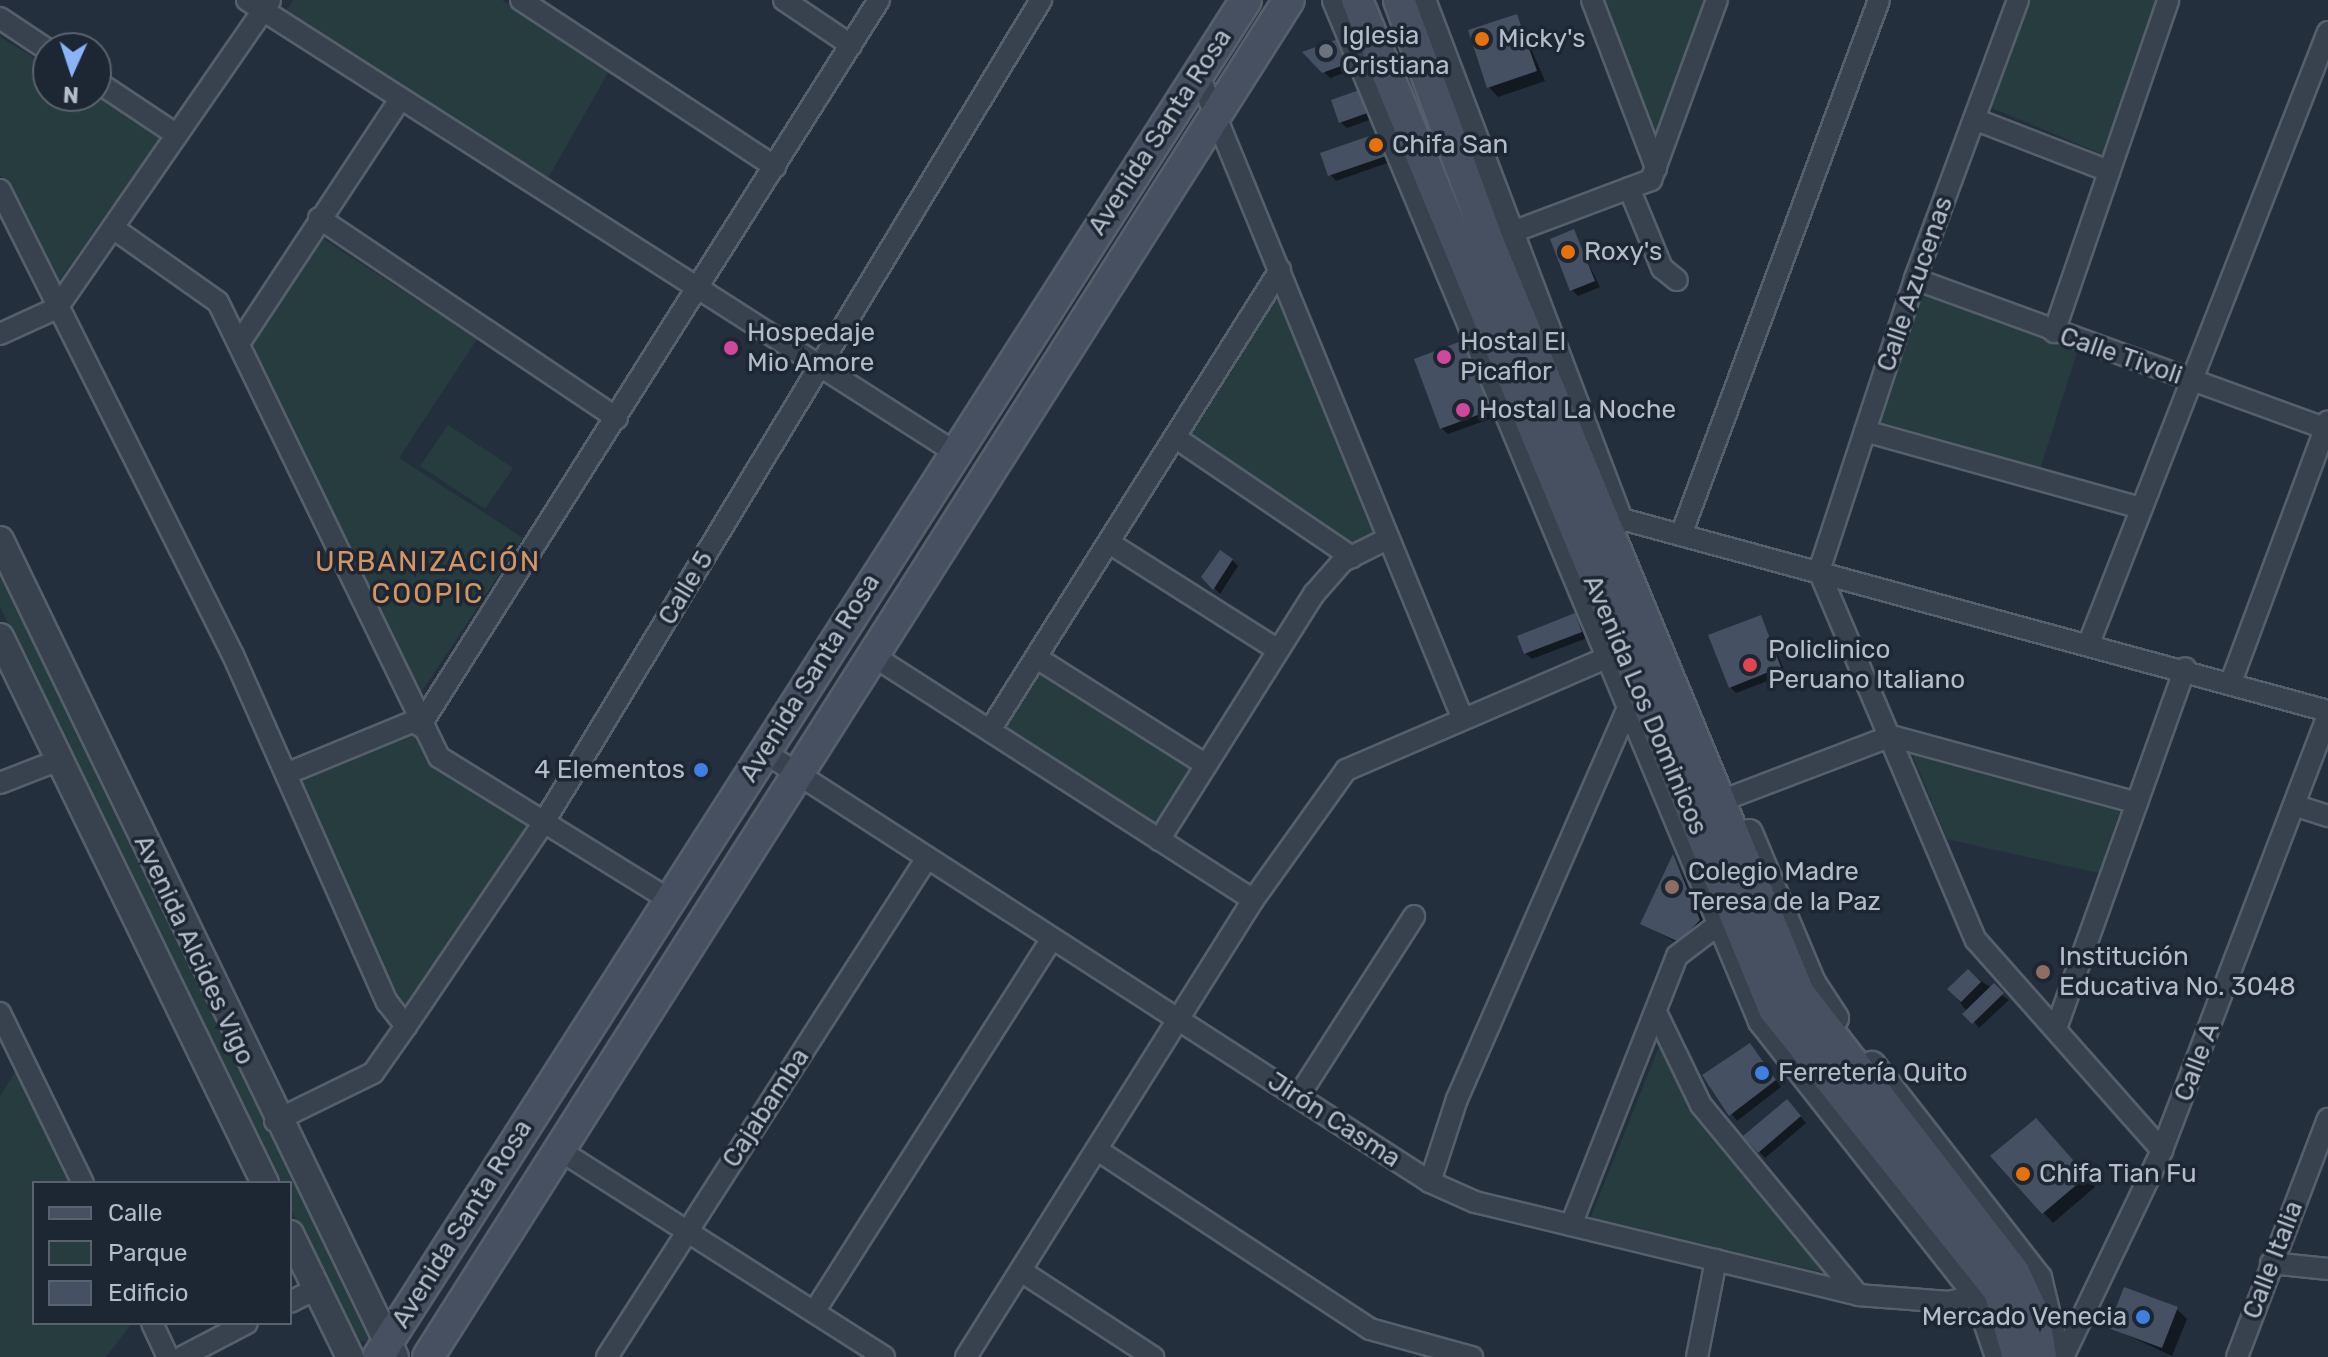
<!DOCTYPE html>
<meta charset="utf-8">
<style>
body{margin:0}
#map{position:relative;width:2328px;height:1357px;overflow:hidden;background:#242f3e;font-family:Rubik,sans-serif}
div>[style]{position:absolute}
[style*='--x']{left:calc(var(--x)*1px);top:calc(var(--y)*1px);width:calc(var(--w)*1px);rotate:calc(var(--a)*1deg)}
.green>*{inset:0;background:#263c3f}
.shadow>*{inset:0;background:#0007}
.building>*{inset:0;background:#455162}
.roads{filter:drop-shadow(2px 0 #565f6c) drop-shadow(-2px 0 #565f6c) drop-shadow(0 2px #565f6c) drop-shadow(0 -2px #565f6c)}
.minor>*{height:20px;margin:-10px;padding:0 10px;transform-origin:10px;border-radius:10px;background:#38414e}
.tertiary>*{height:26px;margin:-13px;padding:0 13px;transform-origin:13px;border-radius:13px;background:#38414e}
.secondary>*{height:30px;margin:-15px;padding:0 15px;transform-origin:15px;border-radius:15px;background:#465061}
.dots>*{width:22px;height:22px;translate:-50% -50%;box-sizing:border-box;border:4px solid #1d2633;border-radius:50%}
span{translate:-50% -50%;white-space:nowrap;text-align:center;line-height:1.15;-webkit-text-stroke:7px #1d2633;paint-order:stroke}
.poi-label{font-size:26px;color:#b4bcc9}
.left{translate:0 -50%;text-align:left}
.right{translate:-100% -50%;text-align:right}
.street-label{font-size:26px;color:#b4bcc9}
.neighbourhood-label{font-size:28px;color:#d59563;letter-spacing:2px}
.legend{position:absolute;left:32px;top:1181px;width:260px;height:144px;box-sizing:border-box;background:#1d2633;border:2px solid #59626f;margin:0;padding:10px 14px;list-style:none;font-size:24px;color:#b4bcc9}
.legend li{display:flex;align-items:center;gap:16px;height:40px}
.legend b{width:40px;border:2px solid #59626f}
.north{position:absolute;left:32px;top:32px;width:80px;height:80px;box-sizing:border-box;background:#1d2633;border:2px solid #59626f;border-radius:50%;rotate:183deg;font-size:22px;font-weight:700;line-height:32px;text-align:center;color:#b4bcc9}
.north::after{content:'';display:block;margin:auto;width:28px;height:36px;background:#8ab4f8;clip-path:polygon(50% 0,100% 100%,50% 72%,0 100%)}
</style>
<div id="map">
<div class="green">
<div style="clip-path:polygon(293px 0,502px 0,609px 71px,547px 180px,286px 11px)"></div>
<div style="clip-path:polygon(1601px 0,1709px 0,1656px 143px)"></div>
<div style="clip-path:polygon(2031px 0,2161px 0,2104px 155px,1990px 107px)"></div>
<div style="clip-path:polygon(0 37px,48px 66px,48px 96px,96px 95px,162px 135px,56px 285px,0 174px)"></div>
<div style="clip-path:polygon(322px 238px,477px 339px,399px 458px,523px 538px,417px 699px,251px 347px)"></div>
<div style="clip-path:polygon(1280px 293px,1375px 531px,1352px 546px,1190px 437px)"></div>
<div style="clip-path:polygon(1923px 295px,2078px 349px,2038px 476px,1876px 433px)"></div>
<div style="clip-path:polygon(448px 425px,513px 468px,485px 509px,420px 466px)"></div>
<div style="clip-path:polygon(0 564px,372px 1332px,368px 1342px,355px 1341px,290px 1207px,290px 1183px,278px 1183px,0 607px)"></div>
<div style="clip-path:polygon(1040px 668px,1194px 768px,1157px 829px,1002px 727px)"></div>
<div style="clip-path:polygon(415px 728px,532px 820px,406px 1020px,293px 778px)"></div>
<div style="clip-path:polygon(1911px 751px,2121px 808px,2099px 873px,1947px 839px)"></div>
<div style="clip-path:polygon(1661px 1042px,1831px 1274px,1590px 1219px)"></div>
<div style="clip-path:polygon(20px 1064px,76px 1183px,34px 1183px,34px 1323px,132px 1323px,106px 1357px,0 1357px,0 1096px)"></div>
</div>
<div class="shadow">
<div style="clip-path:polygon(1517px 16px,1545px 81px,1498px 97px,1489px 87px)"></div>
<div style="clip-path:polygon(1345px 39px,1360px 67px,1330px 78px,1306px 53px)"></div>
<div style="clip-path:polygon(1364px 90px,1378px 117px,1347px 128px,1340px 122px)"></div>
<div style="clip-path:polygon(1380px 134px,1393px 161px,1336px 181px,1330px 174px)"></div>
<div style="clip-path:polygon(1573px 232px,1600px 287px,1578px 296px,1572px 290px)"></div>
<div style="clip-path:polygon(1466px 341px,1498px 416px,1448px 434px,1441px 428px)"></div>
<div style="clip-path:polygon(1232px 560px,1238px 566px,1220px 594px,1204px 577px)"></div>
<div style="clip-path:polygon(1575px 616px,1587px 638px,1532px 659px,1525px 653px)"></div>
<div style="clip-path:polygon(1761px 617px,1786px 674px,1736px 693px,1730px 687px)"></div>
<div style="clip-path:polygon(1674px 857px,1709px 931px,1690px 950px,1643px 924px)"></div>
<div style="clip-path:polygon(1968px 972px,2009px 1000px,1979px 1028px,1950px 989px)"></div>
<div style="clip-path:polygon(1756px 1052px,1781px 1087px,1737px 1121px,1705px 1076px)"></div>
<div style="clip-path:polygon(1793px 1108px,1806px 1123px,1765px 1158px,1759px 1152px)"></div>
<div style="clip-path:polygon(2042px 1126px,2095px 1187px,2053px 1223px,1993px 1156px)"></div>
<div style="clip-path:polygon(2177px 1309px,2187px 1319px,2172px 1356px,2110px 1327px)"></div>
</div>
<div class="building">
<div style="clip-path:polygon(1517px 14px,1537px 71px,1487px 88px,1468px 30px)"></div>
<div style="clip-path:polygon(1346px 36px,1355px 61px,1322px 73px,1302px 52px)"></div>
<div style="clip-path:polygon(1365px 88px,1373px 111px,1339px 123px,1331px 100px)"></div>
<div style="clip-path:polygon(1381px 132px,1389px 155px,1328px 176px,1320px 153px)"></div>
<div style="clip-path:polygon(1574px 229px,1595px 281px,1570px 291px,1550px 239px)"></div>
<div style="clip-path:polygon(1467px 339px,1494px 409px,1440px 429px,1414px 359px)"></div>
<div style="clip-path:polygon(1220px 550px,1233px 559px,1213px 590px,1201px 577px)"></div>
<div style="clip-path:polygon(1575px 613px,1582px 632px,1524px 654px,1517px 636px)"></div>
<div style="clip-path:polygon(1761px 615px,1781px 667px,1729px 688px,1708px 635px)"></div>
<div style="clip-path:polygon(1673px 854px,1700px 920px,1679px 942px,1640px 924px)"></div>
<div style="clip-path:polygon(1968px 969px,1981px 982px,1961px 1002px,1947px 989px)"></div>
<div style="clip-path:polygon(1994px 983px,2004px 993px,1972px 1024px,1962px 1014px)"></div>
<div style="clip-path:polygon(1750px 1043px,1776px 1080px,1729px 1116px,1702px 1075px)"></div>
<div style="clip-path:polygon(1787px 1099px,1801px 1116px,1758px 1153px,1743px 1136px)"></div>
<div style="clip-path:polygon(2036px 1118px,2087px 1176px,2042px 1214px,1990px 1156px)"></div>
<div style="clip-path:polygon(2124px 1287px,2178px 1307px,2162px 1348px,2108px 1328px)"></div>
</div>
<div class="roads">
<div class="minor">
<div style="--x:247;--y:0;--w:838;--a:32.57"></div>
<div style="--x:521;--y:0;--w:304;--a:33.3"></div>
<div style="--x:784;--y:0;--w:81;--a:33.9"></div>
<div style="--x:1592;--y:0;--w:180;--a:69.1"></div>
<div style="--x:2018;--y:0;--w:297;--a:110.3"></div>
<div style="--x:1915;--y:279;--w:307;--a:108.2"></div>
<div style="--x:1819;--y:571;--w:401;--a:67"></div>
<div style="--x:1976;--y:940;--w:281;--a:48.5"></div>
<div style="--x:0;--y:18;--w:58;--a:33.7"></div>
<div style="--x:1198;--y:73;--w:696;--a:67.71"></div>
<div style="--x:96;--y:81;--w:97;--a:33.7"></div>
<div style="--x:1974;--y:119;--w:145;--a:21.1"></div>
<div style="--x:1629;--y:188;--w:87;--a:67.6"></div>
<div style="--x:1662;--y:268;--w:19;--a:39"></div>
<div style="--x:0;--y:190;--w:520;--a:63.39"></div>
<div style="--x:233;--y:655;--w:380;--a:66.1"></div>
<div style="--x:387;--y:1002;--w:31;--a:52"></div>
<div style="--x:319;--y:218;--w:359;--a:33.9"></div>
<div style="--x:113;--y:228;--w:128;--a:35.2"></div>
<div style="--x:218;--y:302;--w:506;--a:64.09"></div>
<div style="--x:439;--y:757;--w:272;--a:31.8"></div>
<div style="--x:1507;--y:234;--w:154;--a:-20.6"></div>
<div style="--x:1651;--y:180;--w:192;--a:-69.9"></div>
<div style="--x:1915;--y:279;--w:439;--a:20"></div>
<div style="--x:2054;--y:332;--w:351;--a:-71"></div>
<div style="--x:0;--y:334;--w:63;--a:-24.5"></div>
<div style="--x:57;--y:308;--w:374;--a:-55.3"></div>
<div style="--x:240;--y:342;--w:289;--a:-56.6"></div>
<div style="--x:1865;--y:431;--w:287;--a:15.6"></div>
<div style="--x:1179;--y:440;--w:209;--a:34.1"></div>
<div style="--x:1618;--y:518;--w:736;--a:15.21"></div>
<div style="--x:1681;--y:535;--w:570;--a:-69.69"></div>
<div style="--x:1111;--y:544;--w:198;--a:32.4"></div>
<div style="--x:2089;--y:643;--w:656;--a:-68.64"></div>
<div style="--x:875;--y:657;--w:449;--a:32.7"></div>
<div style="--x:1037;--y:658;--w:200;--a:32.3"></div>
<div style="--x:2231;--y:682;--w:278;--a:-69.6"></div>
<div style="--x:420;--y:726;--w:859;--a:-57.7"></div>
<div style="--x:990;--y:730;--w:544;--a:-57.77"></div>
<div style="--x:764;--y:752;--w:793;--a:32.85"></div>
<div style="--x:1430;--y:1182;--w:49;--a:24"></div>
<div style="--x:1475;--y:1202;--w:394;--a:13.6"></div>
<div style="--x:1858;--y:1295;--w:91;--a:4.4"></div>
<div style="--x:1949;--y:1302;--w:30;--a:-14"></div>
<div style="--x:286;--y:774;--w:142;--a:-22.4"></div>
<div style="--x:0;--y:783;--w:63;--a:-21.3"></div>
<div style="--x:1734;--y:796;--w:168;--a:-20.9"></div>
<div style="--x:1891;--y:736;--w:255;--a:15.2"></div>
<div style="--x:2297;--y:806;--w:33;--a:18"></div>
<div style="--x:1159;--y:840;--w:291;--a:-57.8"></div>
<div style="--x:1314;--y:594;--w:44;--a:-48.7"></div>
<div style="--x:1343;--y:561;--w:51;--a:-26.6"></div>
<div style="--x:1656;--y:1012;--w:103;--a:64.2"></div>
<div style="--x:1701;--y:1105;--w:246;--a:50.4"></div>
<div style="--x:0;--y:1013;--w:189;--a:64"></div>
<div style="--x:2057;--y:1026;--w:380;--a:-70.3"></div>
<div style="--x:1298;--y:1097;--w:215;--a:-57.3"></div>
<div style="--x:275;--y:1121;--w:109;--a:-26.1"></div>
<div style="--x:373;--y:1073;--w:57;--a:-54.9"></div>
<div style="--x:406;--y:1026;--w:246;--a:-55.9"></div>
<div style="--x:544;--y:822;--w:961;--a:-58.84"></div>
<div style="--x:561;--y:1151;--w:383;--a:32.5"></div>
<div style="--x:1099;--y:1151;--w:324;--a:33.3"></div>
<div style="--x:1370;--y:1329;--w:106;--a:15.4"></div>
<div style="--x:1430;--y:1182;--w:87;--a:-72"></div>
<div style="--x:1457;--y:1099;--w:428;--a:-66.4"></div>
<div style="--x:1571;--y:1225;--w:289;--a:-68.5"></div>
<div style="--x:1677;--y:956;--w:53;--a:-37.3"></div>
<div style="--x:2271;--y:1263;--w:57;--a:6"></div>
<div style="--x:1021;--y:1271;--w:158;--a:33.1"></div>
<div style="--x:290;--y:1302;--w:30;--a:-27"></div>
<div style="--x:814;--y:1312;--w:443;--a:-57.5"></div>
<div style="--x:152;--y:1323;--w:38;--a:65"></div>
<div style="--x:182;--y:1357;--w:73;--a:-27.6"></div>
<div style="--x:607;--y:1357;--w:593;--a:-57.33"></div>
<div style="--x:966;--y:1357;--w:540;--a:-57.87"></div>
<div style="--x:1253;--y:900;--w:160;--a:-54.4"></div>
<div style="--x:1346;--y:770;--w:283;--a:-23.3"></div>
<div style="--x:1697;--y:1357;--w:99;--a:-78.9"></div>
<div style="--x:2063;--y:1357;--w:229;--a:-64.4"></div>
<div style="--x:2162;--y:1150;--w:466;--a:-69.1"></div>
<div style="--x:2237;--y:1357;--w:255;--a:-69.1"></div>
</div>
<div class="tertiary">
<div style="--x:1336;--y:0;--w:1106;--a:67.35"></div>
<div style="--x:1762;--y:1021;--w:349;--a:51.8"></div>
<div style="--x:1978;--y:1295;--w:65;--a:71.3"></div>
<div style="--x:1422;--y:0;--w:556;--a:69.25"></div>
<div style="--x:0;--y:540;--w:907;--a:64.2"></div>
<div style="--x:0;--y:637;--w:607;--a:64.11"></div>
<div style="--x:1749;--y:833;--w:163;--a:67.2"></div>
<div style="--x:1812;--y:983;--w:42;--a:56.7"></div>
<div style="--x:1872;--y:1065;--w:270;--a:52.1"></div>
<div style="--x:2038;--y:1278;--w:81;--a:76.5"></div>
<div style="--x:290;--y:1234;--w:137;--a:64"></div>
</div>
<div class="secondary">
<div style="--x:1357;--y:0;--w:1092;--a:67.55"></div>
<div style="--x:1774;--y:1009;--w:361;--a:51.4"></div>
<div style="--x:1999;--y:1291;--w:69;--a:73.9"></div>
<div style="--x:1399;--y:0;--w:257;--a:69.7"></div>
<div style="--x:1488;--y:241;--w:814;--a:67.53"></div>
<div style="--x:1799;--y:993;--w:352;--a:52.4"></div>
<div style="--x:2014;--y:1272;--w:50;--a:65"></div>
<div style="--x:2035;--y:1317;--w:40;--a:81.5"></div>
<div style="--x:378;--y:1357;--w:1611;--a:-57.4"></div>
<div style="--x:428;--y:1357;--w:1607;--a:-57.61"></div>
</div>
</div>
<div class="dots">
<div style="left:1482px;top:39px;background:#e8710a"></div>
<div style="left:1326px;top:51px;background:#6b7280"></div>
<div style="left:1376px;top:145px;background:#e8710a"></div>
<div style="left:1568px;top:252px;background:#e8710a"></div>
<div style="left:731px;top:348px;background:#d1479c"></div>
<div style="left:1444px;top:357px;background:#d1479c"></div>
<div style="left:1463px;top:410px;background:#d1479c"></div>
<div style="left:1750px;top:665px;background:#e0444e"></div>
<div style="left:701px;top:770px;background:#3f7fe0"></div>
<div style="left:1672px;top:887px;background:#8d6e63"></div>
<div style="left:2043px;top:972px;background:#8d6e63"></div>
<div style="left:1762px;top:1073px;background:#3f7fe0"></div>
<div style="left:2023px;top:1174px;background:#e8710a"></div>
<div style="left:2143px;top:1317px;background:#3f7fe0"></div>
</div>
<div class="poi-label">
<span class="left" style="left:1342px;top:51px">Iglesia<br>Cristiana</span>
<span class="left" style="left:1498px;top:39px">Micky's</span>
<span class="left" style="left:1392px;top:145px">Chifa San</span>
<span class="left" style="left:1584px;top:252px">Roxy's</span>
<span class="left" style="left:747px;top:348px">Hospedaje<br>Mio Amore</span>
<span class="left" style="left:1460px;top:357px">Hostal El<br>Picaflor</span>
<span class="left" style="left:1479px;top:410px">Hostal La Noche</span>
<span class="left" style="left:1768px;top:665px">Policlinico<br>Peruano Italiano</span>
<span class="right" style="left:685px;top:770px">4 Elementos</span>
<span class="left" style="left:1688px;top:887px">Colegio Madre<br>Teresa de la Paz</span>
<span class="left" style="left:2059px;top:972px">Institución<br>Educativa No. 3048</span>
<span class="left" style="left:1778px;top:1073px">Ferretería Quito</span>
<span class="left" style="left:2039px;top:1174px">Chifa Tian Fu</span>
<span class="right" style="left:2127px;top:1317px">Mercado Venecia</span>
</div>
<div class="street-label">
<span style="left:1160px;top:132px;rotate:-57deg">Avenida Santa Rosa</span>
<span style="left:1915px;top:284px;rotate:-71deg">Calle Azucenas</span>
<span style="left:2121px;top:356px;rotate:19deg">Calle Tivoli</span>
<span style="left:686px;top:588px;rotate:-59deg">Calle 5</span>
<span style="left:810px;top:678px;rotate:-58deg">Avenida Santa Rosa</span>
<span style="left:1645px;top:705px;rotate:67deg">Avenida Los Dominicos</span>
<span style="left:194px;top:950px;rotate:65deg">Avenida Alcides Vigo</span>
<span style="left:2197px;top:1062px;rotate:-69deg">Calle A</span>
<span style="left:766px;top:1108px;rotate:-57deg">Cajabamba</span>
<span style="left:1334px;top:1120px;rotate:33deg">Jirón Casma</span>
<span style="left:462px;top:1224px;rotate:-58deg">Avenida Santa Rosa</span>
<span style="left:2273px;top:1260px;rotate:-69deg">Calle Italia</span>
</div>
<div class="neighbourhood-label">
<span style="left:428px;top:578px">URBANIZACIÓN<br>COOPIC</span>
</div>
<ul class="legend">
<li><b style="height:10px;background:#465061"></b>Calle</li>
<li><b style="height:22px;background:#263c3f"></b>Parque</li>
<li><b style="height:22px;background:#455162"></b>Edificio</li>
</ul>
<div class="north">N</div>
</div>
